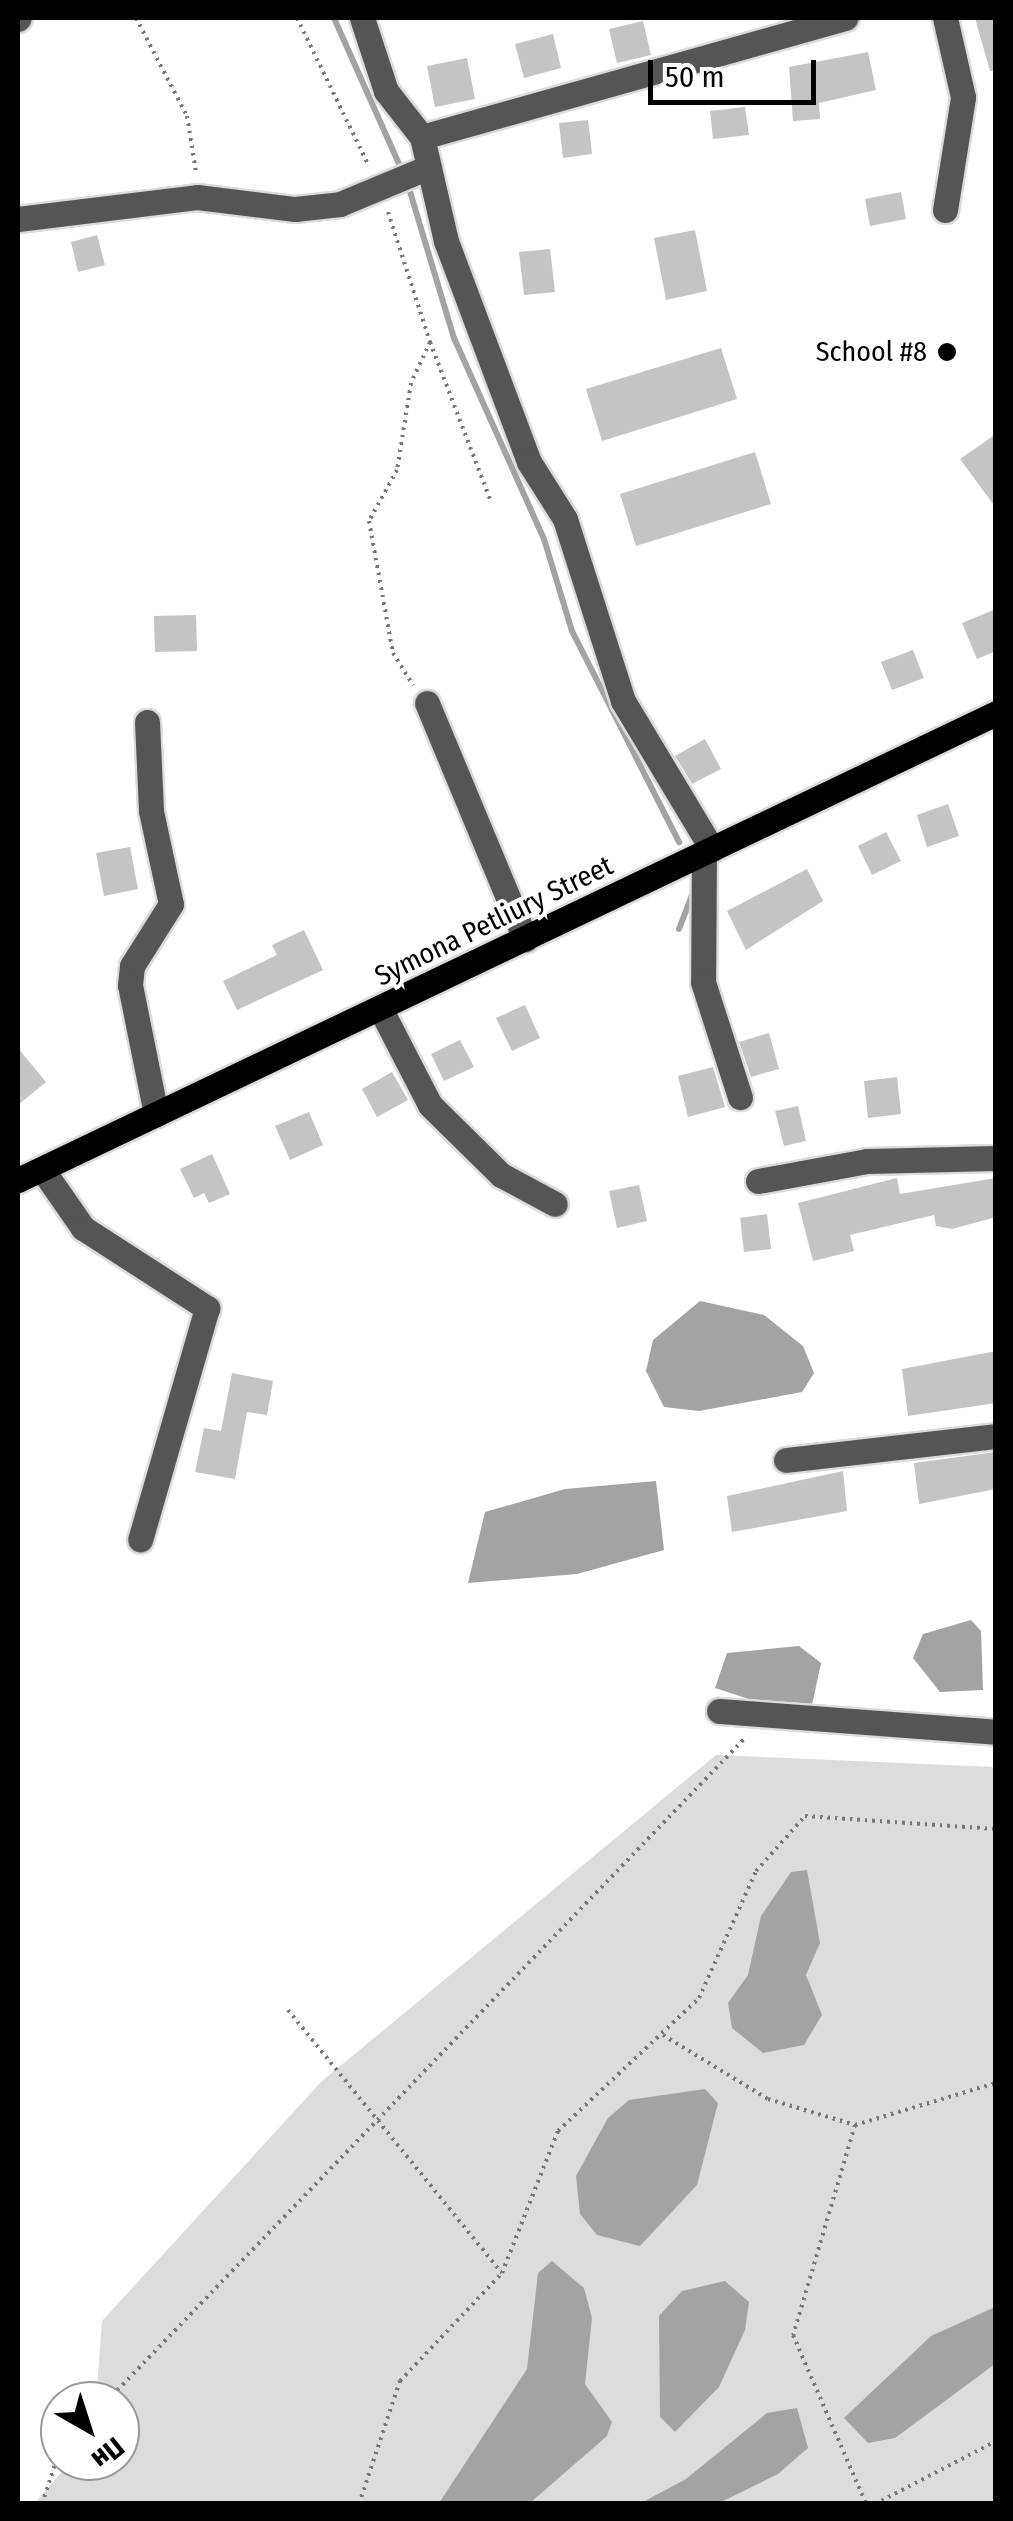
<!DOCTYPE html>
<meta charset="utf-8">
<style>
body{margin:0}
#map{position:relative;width:1013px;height:2521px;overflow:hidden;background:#fff;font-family:"Fira Sans Condensed",sans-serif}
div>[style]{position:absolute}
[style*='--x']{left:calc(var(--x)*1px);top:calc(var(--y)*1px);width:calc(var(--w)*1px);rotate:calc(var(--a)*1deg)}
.green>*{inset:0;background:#dcdcdc}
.water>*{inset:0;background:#a3a3a3}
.stream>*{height:6px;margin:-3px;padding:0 3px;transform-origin:3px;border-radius:3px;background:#a3a3a3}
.building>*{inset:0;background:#c4c4c4}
.path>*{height:4px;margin-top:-2px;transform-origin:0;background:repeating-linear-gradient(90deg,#777 0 2.5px,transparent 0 7.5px)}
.roads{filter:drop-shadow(2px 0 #dbdbdb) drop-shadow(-2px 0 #dbdbdb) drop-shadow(0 2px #dbdbdb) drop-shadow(0 -2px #dbdbdb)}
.minor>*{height:25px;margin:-12.5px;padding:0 12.5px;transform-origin:12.5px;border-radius:12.5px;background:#555}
.major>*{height:25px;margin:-12.5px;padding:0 12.5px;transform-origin:12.5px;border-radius:12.5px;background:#000}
.dots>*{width:28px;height:28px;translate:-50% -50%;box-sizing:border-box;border:5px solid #fff;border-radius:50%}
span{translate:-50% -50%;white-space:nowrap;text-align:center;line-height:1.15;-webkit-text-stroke:8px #fff;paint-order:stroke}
.poi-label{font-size:28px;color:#000}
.right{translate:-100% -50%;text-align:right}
.street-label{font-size:28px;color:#000}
.frame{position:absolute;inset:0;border:20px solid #000;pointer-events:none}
.north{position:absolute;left:40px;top:2381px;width:100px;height:100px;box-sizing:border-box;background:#fff;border:2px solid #999;border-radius:50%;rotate:141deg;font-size:28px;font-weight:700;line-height:40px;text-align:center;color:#000}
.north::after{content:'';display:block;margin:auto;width:35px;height:45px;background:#000;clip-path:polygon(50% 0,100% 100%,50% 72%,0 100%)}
.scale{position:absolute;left:648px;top:60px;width:168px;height:45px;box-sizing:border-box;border:5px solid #000;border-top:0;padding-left:12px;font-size:30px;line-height:35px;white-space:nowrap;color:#000;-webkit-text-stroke:8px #fff;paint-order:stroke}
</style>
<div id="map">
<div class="green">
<div style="clip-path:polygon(716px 1755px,995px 1767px,995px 2503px,34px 2504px,71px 2461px,120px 2461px,120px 2401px,96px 2401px,102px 2321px,321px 2082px)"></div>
</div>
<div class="water">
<div style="clip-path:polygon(700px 1301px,764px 1315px,803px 1346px,814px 1373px,802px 1392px,699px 1411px,664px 1407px,646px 1371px,653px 1340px)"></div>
<div style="clip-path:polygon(656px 1481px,664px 1550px,577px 1574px,468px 1583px,485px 1512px,565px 1489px)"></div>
<div style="clip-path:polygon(971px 1620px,981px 1631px,983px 1690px,940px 1692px,913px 1658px,923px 1634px)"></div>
<div style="clip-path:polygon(799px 1646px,821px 1663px,812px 1705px,764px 1704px,715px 1688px,727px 1653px)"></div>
<div style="clip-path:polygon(807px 1870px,820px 1943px,806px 1975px,822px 2015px,804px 2045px,763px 2053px,732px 2028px,728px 2003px,748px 1975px,761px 1916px,791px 1872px)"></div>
<div style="clip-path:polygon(705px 2089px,718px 2103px,697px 2185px,640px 2246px,597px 2235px,580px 2214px,576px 2176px,608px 2118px,629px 2100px)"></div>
<div style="clip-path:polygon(552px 2261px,584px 2288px,592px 2318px,585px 2384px,612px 2422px,607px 2436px,530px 2503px,439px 2503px,527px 2369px,538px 2273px)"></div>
<div style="clip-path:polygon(725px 2281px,749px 2302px,745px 2330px,719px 2387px,675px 2432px,660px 2417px,659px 2316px,682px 2291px)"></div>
<div style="clip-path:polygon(995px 2307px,995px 2364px,895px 2438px,868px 2443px,844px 2418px,931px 2336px)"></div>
<div style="clip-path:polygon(797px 2408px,808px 2448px,778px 2474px,719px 2503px,641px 2503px,686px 2479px,767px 2413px)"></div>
</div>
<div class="stream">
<div style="--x:334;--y:18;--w:170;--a:66"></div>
<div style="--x:408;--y:185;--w:160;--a:73.3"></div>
<div style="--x:454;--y:338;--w:220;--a:65.9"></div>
<div style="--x:544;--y:539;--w:96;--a:73.1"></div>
<div style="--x:572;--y:631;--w:237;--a:63.1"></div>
<div style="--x:679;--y:929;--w:39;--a:-69"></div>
</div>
<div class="building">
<div style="clip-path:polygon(975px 18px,996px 18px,996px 70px,990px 71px)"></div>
<div style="clip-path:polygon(643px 21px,651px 55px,617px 63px,609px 29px)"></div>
<div style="clip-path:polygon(553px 34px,561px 68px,524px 78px,515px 44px)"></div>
<div style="clip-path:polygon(868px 52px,876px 90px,819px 103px,820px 119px,793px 121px,789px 67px)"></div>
<div style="clip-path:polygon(467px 58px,475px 99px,435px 107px,427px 66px)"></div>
<div style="clip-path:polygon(745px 107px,749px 135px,713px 139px,710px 111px)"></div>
<div style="clip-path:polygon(588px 120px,592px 154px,563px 158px,559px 123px)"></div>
<div style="clip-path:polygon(901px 192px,906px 219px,870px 226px,865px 199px)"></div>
<div style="clip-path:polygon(695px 230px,707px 291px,666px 300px,654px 238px)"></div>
<div style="clip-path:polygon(97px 235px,105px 265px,78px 272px,71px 242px)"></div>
<div style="clip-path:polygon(550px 249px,555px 292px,524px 295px,519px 252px)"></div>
<div style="clip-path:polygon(721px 348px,737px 399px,602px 441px,586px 389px)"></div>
<div style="clip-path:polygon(996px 434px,996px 508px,960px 459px)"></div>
<div style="clip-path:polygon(755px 452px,771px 504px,636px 546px,620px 494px)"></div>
<div style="clip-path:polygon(996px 609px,996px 651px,977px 659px,962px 623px)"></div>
<div style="clip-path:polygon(196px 615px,197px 651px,155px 652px,154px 616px)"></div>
<div style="clip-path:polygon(913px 650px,924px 678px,892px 690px,881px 662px)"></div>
<div style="clip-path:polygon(705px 739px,721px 769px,692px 784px,675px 756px)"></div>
<div style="clip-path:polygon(948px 804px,959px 836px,927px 847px,917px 815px)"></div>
<div style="clip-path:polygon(886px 832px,901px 861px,872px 875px,858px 846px)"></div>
<div style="clip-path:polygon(130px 847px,138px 889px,104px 896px,96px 853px)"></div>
<div style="clip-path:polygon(807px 869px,823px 901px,746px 950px,727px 911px)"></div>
<div style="clip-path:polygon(304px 930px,323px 970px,237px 1010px,223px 981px,277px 955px,272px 945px)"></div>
<div style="clip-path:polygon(525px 1005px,540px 1038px,512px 1051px,496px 1018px)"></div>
<div style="clip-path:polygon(769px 1033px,779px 1069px,751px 1077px,739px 1042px)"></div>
<div style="clip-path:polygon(460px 1040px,474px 1067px,444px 1081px,431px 1054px)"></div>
<div style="clip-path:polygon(18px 1048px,46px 1082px,18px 1105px)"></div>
<div style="clip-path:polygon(713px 1067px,725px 1107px,688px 1117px,678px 1076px)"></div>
<div style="clip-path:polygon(392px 1072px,408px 1100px,377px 1117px,362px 1089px)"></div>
<div style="clip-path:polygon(897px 1077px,901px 1114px,868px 1118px,864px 1081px)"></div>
<div style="clip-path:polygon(798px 1106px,806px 1141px,784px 1146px,775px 1111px)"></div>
<div style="clip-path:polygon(309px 1112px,323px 1145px,290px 1160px,275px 1126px)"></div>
<div style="clip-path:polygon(212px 1154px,230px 1194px,209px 1203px,204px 1193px,194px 1198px,180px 1169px)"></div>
<div style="clip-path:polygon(897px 1178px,900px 1194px,996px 1178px,996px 1217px,952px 1229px,936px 1226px,934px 1215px,850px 1235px,854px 1251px,813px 1261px,798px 1203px)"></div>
<div style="clip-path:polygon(639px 1185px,647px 1221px,617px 1228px,609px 1191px)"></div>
<div style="clip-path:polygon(767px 1214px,771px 1249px,744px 1252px,740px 1218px)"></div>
<div style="clip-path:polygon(996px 1351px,996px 1403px,908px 1416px,902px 1369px)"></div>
<div style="clip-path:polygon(232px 1373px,273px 1381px,267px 1415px,247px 1412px,235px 1479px,195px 1472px,204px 1428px,221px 1431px)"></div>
<div style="clip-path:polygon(996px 1452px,996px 1489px,919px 1504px,914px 1463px)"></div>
<div style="clip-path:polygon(843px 1471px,847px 1511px,732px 1532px,727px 1496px)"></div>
</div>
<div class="path">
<div style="--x:136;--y:18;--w:110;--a:62.5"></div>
<div style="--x:187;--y:116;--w:57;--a:80.9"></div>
<div style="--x:297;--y:18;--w:165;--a:64.1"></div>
<div style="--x:388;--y:212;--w:137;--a:72.1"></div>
<div style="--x:430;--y:342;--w:45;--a:114.9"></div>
<div style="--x:411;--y:383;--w:88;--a:99.1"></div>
<div style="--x:397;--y:470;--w:58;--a:118.8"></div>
<div style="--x:369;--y:521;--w:134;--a:79.7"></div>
<div style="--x:393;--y:653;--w:38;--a:58"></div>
<div style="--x:430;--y:342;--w:168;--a:69.1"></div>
<div style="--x:288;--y:2010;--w:339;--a:50.9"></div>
<div style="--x:663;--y:2035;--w:123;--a:31.4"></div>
<div style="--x:768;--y:2099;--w:91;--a:16.6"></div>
<div style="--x:855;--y:2125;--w:147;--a:-16.6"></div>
<div style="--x:855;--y:2125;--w:219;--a:106.4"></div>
<div style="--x:793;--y:2335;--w:184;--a:66.6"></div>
<div style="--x:107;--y:2401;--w:920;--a:-46.1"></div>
<div style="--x:42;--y:2504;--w:58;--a:-71.9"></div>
<div style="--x:359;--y:2504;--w:130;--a:-71.6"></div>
<div style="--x:400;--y:2381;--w:149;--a:-46.6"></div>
<div style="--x:502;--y:2273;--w:153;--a:-68.5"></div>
<div style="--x:558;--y:2131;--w:194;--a:-43.3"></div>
<div style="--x:699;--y:1998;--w:139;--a:-65.8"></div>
<div style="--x:756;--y:1871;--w:74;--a:-48.3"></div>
<div style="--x:805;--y:1816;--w:191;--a:3.9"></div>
<div style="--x:875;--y:2504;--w:136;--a:-27.5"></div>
</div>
<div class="roads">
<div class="minor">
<div style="--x:362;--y:18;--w:77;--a:71.8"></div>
<div style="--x:386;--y:91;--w:58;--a:52"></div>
<div style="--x:18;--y:19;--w:1;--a:-45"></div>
<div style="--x:422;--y:137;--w:107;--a:77"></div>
<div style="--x:446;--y:241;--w:236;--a:69.4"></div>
<div style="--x:529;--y:462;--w:67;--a:57.7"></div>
<div style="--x:565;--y:519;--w:191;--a:72.3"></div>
<div style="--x:623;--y:701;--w:173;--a:59"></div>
<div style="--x:422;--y:137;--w:440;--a:-15.7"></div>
<div style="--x:945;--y:210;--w:114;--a:-80.9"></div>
<div style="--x:963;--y:97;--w:81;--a:-102.8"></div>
<div style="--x:18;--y:219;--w:180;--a:-7"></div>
<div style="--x:197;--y:197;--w:99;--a:7"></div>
<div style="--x:295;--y:209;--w:45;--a:-6.3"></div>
<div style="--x:340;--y:204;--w:96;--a:-22.6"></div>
<div style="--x:427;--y:703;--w:256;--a:67.4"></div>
<div style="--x:147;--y:722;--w:89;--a:87.4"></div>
<div style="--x:151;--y:811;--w:95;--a:77.9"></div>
<div style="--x:171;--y:904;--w:73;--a:122.2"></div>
<div style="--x:132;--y:966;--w:19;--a:96"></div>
<div style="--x:130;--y:985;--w:132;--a:78.6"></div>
<div style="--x:704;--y:853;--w:129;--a:90.4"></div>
<div style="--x:703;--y:982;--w:121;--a:72.2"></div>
<div style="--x:380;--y:1008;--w:109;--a:62.7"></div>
<div style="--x:430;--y:1105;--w:100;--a:44.6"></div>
<div style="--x:501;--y:1175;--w:61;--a:28.2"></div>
<div style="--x:42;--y:1169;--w:72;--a:55.2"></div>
<div style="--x:83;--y:1228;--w:148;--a:32.8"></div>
<div style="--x:207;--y:1308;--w:241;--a:106.1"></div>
<div style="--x:758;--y:1181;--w:111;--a:-10.4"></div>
<div style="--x:867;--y:1161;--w:129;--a:-1.3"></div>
<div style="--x:786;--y:1460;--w:211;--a:-6.5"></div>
<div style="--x:719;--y:1711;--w:278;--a:4.3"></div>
</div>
<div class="major">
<div style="--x:18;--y:1180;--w:1084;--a:-25.52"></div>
</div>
</div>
<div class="dots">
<div style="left:947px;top:352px;background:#000"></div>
</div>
<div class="poi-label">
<span class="right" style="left:927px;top:352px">School #8</span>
</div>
<div class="street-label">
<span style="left:494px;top:921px;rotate:-26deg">Symona Petliury Street</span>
</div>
<div class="frame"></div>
<div class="north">Пн</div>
<div class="scale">50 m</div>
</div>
